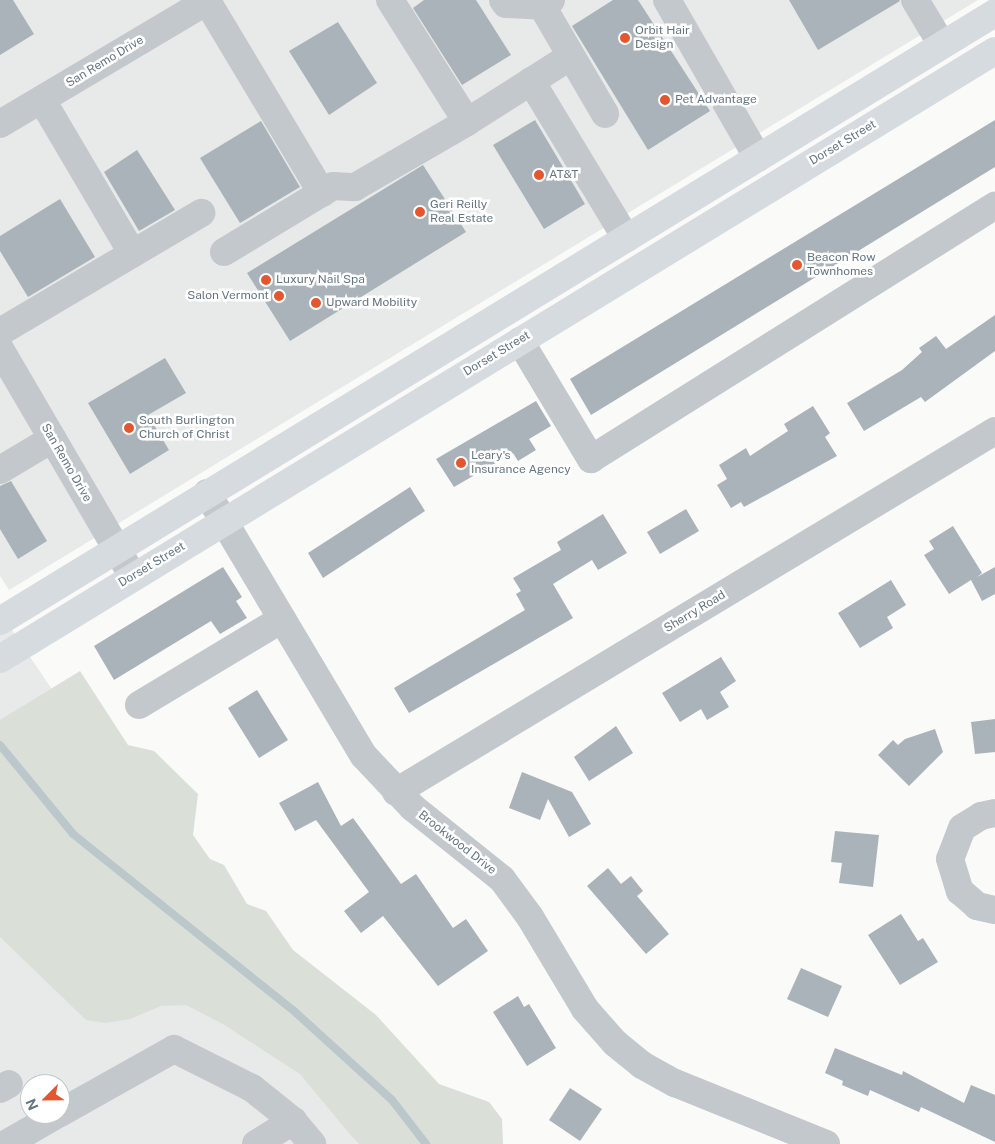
<!DOCTYPE html>
<style>
body{margin:0}
#map{position:relative;width:995px;height:1144px;overflow:hidden;background:#fafaf8;font-family:"Public Sans",sans-serif}
div>[style]{position:absolute}
[style*='--x']{left:calc(var(--x)*1px);top:calc(var(--y)*1px);width:calc(var(--w)*1px);rotate:calc(var(--a)*1deg)}
.built>*{inset:0;background:#e8e9e9}
.green>*{inset:0;background:#dadfd7}
.stream>*{height:8px;margin:-4px;padding:0 4px;transform-origin:4px;border-radius:4px;background:#bbc7cb}
.building>*{inset:0;background:#aab3b9}
.minor>*{height:28px;margin:-14px;padding:0 14px;transform-origin:14px;border-radius:14px;background:#c3c8cc}
.major>*{height:28px;margin:-14px;padding:0 14px;transform-origin:14px;border-radius:14px;background:#d6dbdf}
.dots>*{width:14px;height:14px;translate:-50% -50%;box-sizing:border-box;border:2px solid #fff;border-radius:50%}
span{translate:-50% -50%;white-space:nowrap;text-align:center;line-height:1.15;-webkit-text-stroke:5px #fff;paint-order:stroke}
.poi-label{font-size:12px;color:#657683}
.left{translate:0 -50%;text-align:left}
.right{translate:-100% -50%;text-align:right}
.street-label{font-size:12px;color:#657683}
.north{position:absolute;left:20px;top:1074px;width:50px;height:50px;box-sizing:border-box;background:#fff;border:1px solid #c1c8cd;border-radius:50%;rotate:247deg;font-size:14px;font-weight:700;line-height:20px;text-align:center;color:#657683}
.north::after{content:'';display:block;margin:auto;width:18px;height:22px;background:#e4572e;clip-path:polygon(50% 0,100% 100%,50% 72%,0 100%)}
</style>
<div id="map">
<div class="built">
<div style="clip-path:polygon(0 0,978px 0,9px 590px,0 576px)"></div>
<div style="clip-path:polygon(evenodd,0 612px,357px 1144px,0 1144px,0 612px,30px 1084px,60px 1084px,60px 1114px,30px 1114px,30px 1084px)"></div>
</div>
<div class="green">
<div style="clip-path:polygon(80px 671px,128px 745px,154px 751px,198px 794px,193px 835px,210px 859px,224px 865px,247px 904px,266px 911px,293px 950px,376px 1015px,439px 1084px,489px 1102px,502px 1119px,503px 1144px,358px 1144px,300px 1074px,223px 1024px,186px 1005px,161px 1006px,130px 1019px,105px 1023px,86px 1020px,0 937px,0 720px)"></div>
</div>
<div class="stream">
<div style="--x:0;--y:745;--w:115;--a:50.6"></div>
<div style="--x:73;--y:834;--w:283;--a:38.7"></div>
<div style="--x:294;--y:1011;--w:132;--a:42.2"></div>
<div style="--x:392;--y:1100;--w:56;--a:52.3"></div>
</div>
<div class="building">
<div style="clip-path:polygon(0 0,13px 0,34px 34px,0 55px)"></div>
<div style="clip-path:polygon(424px 0,476px 0,511px 55px,462px 85px,413px 8px)"></div>
<div style="clip-path:polygon(613px 0,638px 0,710px 111px,648px 150px,572px 26px)"></div>
<div style="clip-path:polygon(789px 0,899px 0,900px 1px,818px 50px)"></div>
<div style="clip-path:polygon(338px 22px,377px 83px,329px 115px,289px 51px)"></div>
<div style="clip-path:polygon(535px 120px,585px 204px,544px 229px,493px 145px)"></div>
<div style="clip-path:polygon(995px 120px,995px 167px,591px 415px,570px 379px)"></div>
<div style="clip-path:polygon(261px 121px,300px 187px,240px 223px,200px 158px)"></div>
<div style="clip-path:polygon(137px 150px,175px 210px,139px 231px,104px 172px)"></div>
<div style="clip-path:polygon(423px 165px,466px 232px,290px 341px,247px 273px)"></div>
<div style="clip-path:polygon(60px 199px,95px 257px,28px 297px,0 251px,0 236px)"></div>
<div style="clip-path:polygon(995px 315px,995px 351px,925px 402px,921px 397px,864px 431px,847px 403px,902px 370px,922px 352px,919px 348px,936px 336px,946px 349px)"></div>
<div style="clip-path:polygon(165px 358px,186px 393px,148px 415px,169px 450px,130px 474px,88px 403px)"></div>
<div style="clip-path:polygon(536px 401px,551px 426px,529px 439px,536px 450px,518px 461px,513px 453px,454px 487px,436px 459px)"></div>
<div style="clip-path:polygon(813px 406px,830px 433px,825px 437px,837px 456px,744px 507px,741px 502px,731px 508px,717px 485px,727px 479px,719px 465px,746px 448px,750px 456px,788px 431px,784px 424px)"></div>
<div style="clip-path:polygon(11px 481px,47px 541px,18px 559px,0 529px,0 486px)"></div>
<div style="clip-path:polygon(410px 487px,425px 511px,323px 578px,308px 553px)"></div>
<div style="clip-path:polygon(686px 509px,699px 531px,660px 554px,647px 532px)"></div>
<div style="clip-path:polygon(603px 514px,627px 553px,598px 570px,592px 560px,553px 584px,573px 618px,409px 713px,394px 688px,525px 610px,516px 594px,521px 591px,513px 578px,561px 550px,557px 542px)"></div>
<div style="clip-path:polygon(953px 526px,982px 573px,977px 577px,995px 567px,995px 594px,982px 601px,971px 580px,949px 594px,924px 555px,934px 549px,929px 541px)"></div>
<div style="clip-path:polygon(223px 567px,242px 597px,236px 601px,247px 618px,220px 634px,211px 621px,114px 680px,94px 646px)"></div>
<div style="clip-path:polygon(891px 580px,906px 605px,887px 617px,893px 628px,860px 648px,838px 613px)"></div>
<div style="clip-path:polygon(721px 657px,736px 681px,720px 692px,729px 707px,707px 720px,701px 709px,680px 722px,662px 693px)"></div>
<div style="clip-path:polygon(257px 690px,288px 740px,259px 758px,228px 708px)"></div>
<div style="clip-path:polygon(995px 719px,995px 752px,975px 754px,971px 722px)"></div>
<div style="clip-path:polygon(616px 726px,633px 753px,589px 781px,574px 757px)"></div>
<div style="clip-path:polygon(935px 729px,943px 752px,909px 786px,878px 755px,893px 740px,898px 745px,905px 739px)"></div>
<div style="clip-path:polygon(522px 772px,572px 792px,591px 824px,569px 837px,548px 799px,540px 820px,509px 808px)"></div>
<div style="clip-path:polygon(318px 782px,341px 826px,353px 818px,401px 884px,416px 874px,453px 928px,466px 919px,488px 951px,438px 986px,383px 916px,361px 933px,344px 911px,369px 892px,316px 820px,295px 831px,279px 803px)"></div>
<div style="clip-path:polygon(835px 831px,879px 835px,873px 887px,839px 883px,842px 863px,831px 862px)"></div>
<div style="clip-path:polygon(608px 868px,621px 884px,631px 876px,643px 891px,637px 896px,669px 934px,646px 954px,587px 886px)"></div>
<div style="clip-path:polygon(901px 914px,918px 941px,923px 938px,938px 962px,900px 985px,868px 935px)"></div>
<div style="clip-path:polygon(801px 968px,842px 986px,828px 1017px,787px 999px)"></div>
<div style="clip-path:polygon(518px 996px,524px 1007px,529px 1004px,556px 1048px,527px 1066px,493px 1012px)"></div>
<div style="clip-path:polygon(835px 1048px,902px 1075px,903px 1071px,964px 1103px,971px 1085px,995px 1095px,995px 1142px,921px 1107px,919px 1112px,870px 1090px,868px 1096px,842px 1085px,843px 1081px,825px 1073px)"></div>
<div style="clip-path:polygon(570px 1088px,602px 1109px,580px 1141px,549px 1120px)"></div>
</div>
<div class="minor">
<div style="--x:390;--y:0;--w:144;--a:57.7"></div>
<div style="--x:467;--y:122;--w:123;--a:-32.4"></div>
<div style="--x:503;--y:0;--w:5;--a:53"></div>
<div style="--x:506;--y:4;--w:36;--a:3"></div>
<div style="--x:551;--y:0;--w:11;--a:146"></div>
<div style="--x:542;--y:6;--w:125;--a:59.7"></div>
<div style="--x:667;--y:0;--w:182;--a:60.1"></div>
<div style="--x:915;--y:0;--w:52;--a:59"></div>
<div style="--x:207;--y:1;--w:224;--a:59.1"></div>
<div style="--x:531;--y:81;--w:184;--a:58.8"></div>
<div style="--x:42;--y:100;--w:178;--a:59.5"></div>
<div style="--x:0;--y:124;--w:243;--a:-30.7"></div>
<div style="--x:224;--y:252;--w:127;--a:-31.2"></div>
<div style="--x:333;--y:186;--w:22;--a:3"></div>
<div style="--x:355;--y:187;--w:129;--a:-30.1"></div>
<div style="--x:0;--y:332;--w:234;--a:-30.6"></div>
<div style="--x:520;--y:341;--w:138;--a:59"></div>
<div style="--x:591;--y:459;--w:477;--a:-32.1"></div>
<div style="--x:0;--y:349;--w:264;--a:59.7"></div>
<div style="--x:0;--y:470;--w:61;--a:-30.8"></div>
<div style="--x:207;--y:493;--w:306;--a:59.2"></div>
<div style="--x:364;--y:756;--w:70;--a:46.7"></div>
<div style="--x:412;--y:807;--w:115;--a:38.7"></div>
<div style="--x:502;--y:879;--w:47;--a:53.6"></div>
<div style="--x:530;--y:917;--w:107;--a:59.1"></div>
<div style="--x:585;--y:1009;--w:45;--a:48.6"></div>
<div style="--x:615;--y:1043;--w:35;--a:39"></div>
<div style="--x:642;--y:1065;--w:38;--a:29"></div>
<div style="--x:675;--y:1083;--w:163;--a:22"></div>
<div style="--x:139;--y:705;--w:167;--a:-31"></div>
<div style="--x:396;--y:792;--w:699;--a:-31.08"></div>
<div style="--x:995;--y:813;--w:14;--a:168"></div>
<div style="--x:981;--y:816;--w:22;--a:148"></div>
<div style="--x:962;--y:828;--w:33;--a:111"></div>
<div style="--x:950;--y:859;--w:34;--a:73"></div>
<div style="--x:960;--y:891;--w:23;--a:41"></div>
<div style="--x:977;--y:906;--w:18;--a:13"></div>
<div style="--x:0;--y:1089;--w:10;--a:-29"></div>
<div style="--x:60;--y:1113;--w:131;--a:-29.3"></div>
<div style="--x:174;--y:1049;--w:87;--a:26.6"></div>
<div style="--x:252;--y:1088;--w:53;--a:38.8"></div>
<div style="--x:293;--y:1121;--w:30;--a:50"></div>
<div style="--x:6;--y:1144;--w:60;--a:-30"></div>
<div style="--x:256;--y:1144;--w:44;--a:-31.9"></div>
</div>
<div class="major">
<div style="--x:0;--y:621;--w:1166;--a:-31.43"></div>
<div style="--x:0;--y:659;--w:1166;--a:-31.43"></div>
</div>
<div class="dots">
<div style="left:625px;top:38px;background:#e4572e"></div>
<div style="left:665px;top:100px;background:#e4572e"></div>
<div style="left:539px;top:175px;background:#e4572e"></div>
<div style="left:420px;top:212px;background:#e4572e"></div>
<div style="left:797px;top:265px;background:#e4572e"></div>
<div style="left:266px;top:280px;background:#e4572e"></div>
<div style="left:279px;top:296px;background:#e4572e"></div>
<div style="left:316px;top:303px;background:#e4572e"></div>
<div style="left:129px;top:428px;background:#e4572e"></div>
<div style="left:461px;top:463px;background:#e4572e"></div>
</div>
<div class="poi-label">
<span class="left" style="left:635px;top:38px">Orbit Hair<br>Design</span>
<span class="left" style="left:675px;top:100px">Pet Advantage</span>
<span class="left" style="left:549px;top:175px">AT&amp;T</span>
<span class="left" style="left:430px;top:212px">Geri Reilly<br>Real Estate</span>
<span class="left" style="left:807px;top:265px">Beacon Row<br>Townhomes</span>
<span class="left" style="left:276px;top:280px">Luxury Nail Spa</span>
<span class="right" style="left:269px;top:296px">Salon Vermont</span>
<span class="left" style="left:326px;top:303px">Upward Mobility</span>
<span class="left" style="left:139px;top:428px">South Burlington<br>Church of Christ</span>
<span class="left" style="left:471px;top:463px">Leary's<br>Insurance Agency</span>
</div>
<div class="street-label">
<span style="left:105px;top:62px;rotate:-31deg">San Remo Drive</span>
<span style="left:843px;top:143px;rotate:-31deg">Dorset Street</span>
<span style="left:497px;top:354px;rotate:-31deg">Dorset Street</span>
<span style="left:66px;top:463px;rotate:60deg">San Remo Drive</span>
<span style="left:152px;top:565px;rotate:-31deg">Dorset Street</span>
<span style="left:695px;top:612px;rotate:-31deg">Sherry Road</span>
<span style="left:457px;top:843px;rotate:38deg">Brookwood Drive</span>
</div>
<div class="north">N</div>
</div>
